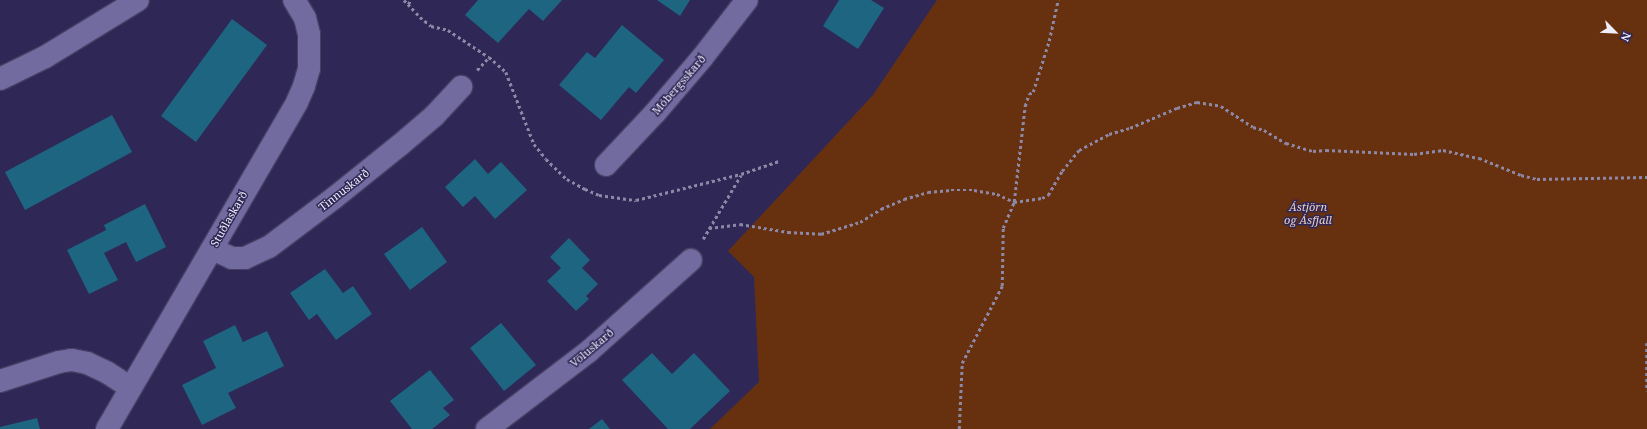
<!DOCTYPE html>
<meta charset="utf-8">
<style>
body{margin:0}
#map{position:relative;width:1647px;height:429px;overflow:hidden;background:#2f2756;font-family:"Noto Serif",serif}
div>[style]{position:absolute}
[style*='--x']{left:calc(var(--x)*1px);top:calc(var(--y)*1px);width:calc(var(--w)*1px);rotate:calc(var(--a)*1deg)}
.green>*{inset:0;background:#673110}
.building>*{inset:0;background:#1d6581}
.path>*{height:2.5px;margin-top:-1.25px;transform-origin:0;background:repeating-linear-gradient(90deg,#8d88a6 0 3px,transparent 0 6px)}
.roads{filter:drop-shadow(1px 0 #473f64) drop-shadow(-1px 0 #473f64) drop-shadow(0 1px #473f64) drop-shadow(0 -1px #473f64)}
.minor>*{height:22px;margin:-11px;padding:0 11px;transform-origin:11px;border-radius:11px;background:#716ba0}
span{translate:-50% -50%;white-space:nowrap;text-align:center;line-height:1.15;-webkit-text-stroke:3px #2f2756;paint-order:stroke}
.street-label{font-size:11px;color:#efeefa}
.park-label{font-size:11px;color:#ebcfc0;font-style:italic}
.north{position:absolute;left:1595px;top:12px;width:40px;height:40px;-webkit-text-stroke:3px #2f2756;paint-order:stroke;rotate:114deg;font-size:11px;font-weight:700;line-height:16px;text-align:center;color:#efeefa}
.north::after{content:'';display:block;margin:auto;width:14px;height:18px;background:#efeefa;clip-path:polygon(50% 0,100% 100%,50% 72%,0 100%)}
</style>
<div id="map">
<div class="green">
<div style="clip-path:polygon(937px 0,1647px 0,1647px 429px,710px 429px,759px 382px,754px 277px,728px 251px,873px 95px)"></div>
</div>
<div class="building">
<div style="clip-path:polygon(478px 0,562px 0,543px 21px,529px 9px,498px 43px,465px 15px)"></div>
<div style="clip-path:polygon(657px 0,690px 0,680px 16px)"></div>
<div style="clip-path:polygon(839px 0,871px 0,884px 8px,858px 49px,823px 26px)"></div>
<div style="clip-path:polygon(232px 19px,267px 45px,196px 142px,161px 116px)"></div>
<div style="clip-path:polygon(622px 25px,664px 60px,636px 93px,629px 87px,601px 120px,559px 85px,587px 52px,595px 58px)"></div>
<div style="clip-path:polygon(112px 115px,132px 152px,25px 210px,5px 172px)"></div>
<div style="clip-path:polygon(475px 159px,488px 174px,501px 162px,527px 190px,495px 219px,475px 196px,463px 207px,445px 187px)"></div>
<div style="clip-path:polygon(145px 204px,166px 247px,136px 262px,126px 242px,104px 253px,118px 280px,89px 294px,67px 250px,106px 230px,104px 225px)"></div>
<div style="clip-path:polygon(422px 227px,447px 262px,410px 290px,384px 254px)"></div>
<div style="clip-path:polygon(569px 238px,590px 260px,582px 268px,598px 284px,586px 296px,589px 299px,576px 311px,547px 281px,561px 268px,550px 257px)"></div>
<div style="clip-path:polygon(325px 269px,343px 293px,353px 286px,372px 314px,336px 340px,317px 314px,309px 320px,290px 293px)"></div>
<div style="clip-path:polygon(501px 323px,536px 365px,504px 391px,470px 348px)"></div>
<div style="clip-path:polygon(235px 325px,243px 342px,267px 331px,284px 366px,228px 393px,236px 408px,202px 425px,182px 385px,216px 368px,203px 341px)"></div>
<div style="clip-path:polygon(652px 353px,672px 374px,694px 353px,730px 391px,690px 429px,668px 429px,622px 380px)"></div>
<div style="clip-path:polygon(430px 370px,454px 400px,443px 408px,450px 415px,432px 429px,412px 429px,390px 401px)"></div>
<div style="clip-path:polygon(37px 418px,40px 429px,0 429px,0 427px)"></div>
<div style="clip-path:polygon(602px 419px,610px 429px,589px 429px)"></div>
</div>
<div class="path">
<div style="--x:404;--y:0;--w:6;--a:45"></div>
<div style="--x:408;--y:4;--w:5;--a:-53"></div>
<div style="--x:408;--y:4;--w:18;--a:47"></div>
<div style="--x:420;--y:17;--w:14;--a:39"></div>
<div style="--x:431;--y:26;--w:17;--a:13"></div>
<div style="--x:448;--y:30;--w:49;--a:33.4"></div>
<div style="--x:489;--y:57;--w:23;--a:41"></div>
<div style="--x:506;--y:72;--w:77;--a:68.7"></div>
<div style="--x:534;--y:144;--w:19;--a:51"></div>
<div style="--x:546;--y:159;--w:29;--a:44"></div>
<div style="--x:567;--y:179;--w:21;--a:29"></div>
<div style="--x:585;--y:189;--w:15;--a:23"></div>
<div style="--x:599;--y:195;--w:37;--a:8"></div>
<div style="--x:636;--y:200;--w:108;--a:-13.9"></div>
<div style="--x:741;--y:174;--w:40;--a:-18.9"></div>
<div style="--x:477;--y:70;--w:18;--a:-47"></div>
<div style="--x:709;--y:228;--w:31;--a:-7"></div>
<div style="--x:740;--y:224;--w:49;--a:9.5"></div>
<div style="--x:788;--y:232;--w:33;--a:3"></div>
<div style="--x:821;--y:234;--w:41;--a:-17.1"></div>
<div style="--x:860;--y:222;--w:25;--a:-32"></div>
<div style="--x:881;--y:209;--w:25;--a:-23"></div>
<div style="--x:904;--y:199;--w:25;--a:-16"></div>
<div style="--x:928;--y:192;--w:23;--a:-5"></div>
<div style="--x:951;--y:190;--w:23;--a:0"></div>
<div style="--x:974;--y:190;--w:23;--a:10"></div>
<div style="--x:997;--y:194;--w:19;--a:25"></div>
<div style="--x:1014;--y:202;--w:97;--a:-83.5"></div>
<div style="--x:1025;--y:106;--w:13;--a:-72"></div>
<div style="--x:1029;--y:94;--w:4;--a:-27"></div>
<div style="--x:1033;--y:92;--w:53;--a:-72.6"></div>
<div style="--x:1049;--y:41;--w:42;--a:-77.6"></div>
<div style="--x:703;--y:239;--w:74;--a:-59.3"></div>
<div style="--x:1647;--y:343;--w:48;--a:90"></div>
<div style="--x:959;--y:429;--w:66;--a:-87.4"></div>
<div style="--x:962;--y:363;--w:87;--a:-62.5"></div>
<div style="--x:1002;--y:286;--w:58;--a:-89"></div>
<div style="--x:1003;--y:228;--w:28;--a:-67"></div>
<div style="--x:1014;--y:202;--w:28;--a:-8"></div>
<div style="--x:1042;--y:198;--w:7;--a:-27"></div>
<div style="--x:1048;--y:195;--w:28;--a:-60"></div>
<div style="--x:1062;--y:171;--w:27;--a:-51"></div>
<div style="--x:1079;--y:150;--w:34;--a:-28"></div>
<div style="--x:1109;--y:134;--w:22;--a:-16"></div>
<div style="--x:1130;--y:128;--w:51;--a:-23.1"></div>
<div style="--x:1177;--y:108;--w:21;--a:-17"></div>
<div style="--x:1197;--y:102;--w:24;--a:9"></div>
<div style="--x:1221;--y:106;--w:38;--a:33"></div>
<div style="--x:1253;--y:127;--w:11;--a:15"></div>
<div style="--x:1264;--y:130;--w:26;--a:31"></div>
<div style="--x:1286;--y:143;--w:28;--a:17"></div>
<div style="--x:1313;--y:151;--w:13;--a:-4"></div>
<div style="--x:1326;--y:150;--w:88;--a:2.6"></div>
<div style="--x:1414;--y:154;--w:29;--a:-8"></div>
<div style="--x:1443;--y:150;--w:37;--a:13"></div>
<div style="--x:1479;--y:158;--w:45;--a:22"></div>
<div style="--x:1521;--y:175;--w:16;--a:14"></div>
<div style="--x:1537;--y:179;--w:110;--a:-1"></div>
</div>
<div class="roads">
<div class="minor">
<div style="--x:0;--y:79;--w:50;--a:-26.1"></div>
<div style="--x:45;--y:57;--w:109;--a:-31.5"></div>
<div style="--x:606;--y:165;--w:71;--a:-46.7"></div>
<div style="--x:655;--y:113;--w:72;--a:-49.5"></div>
<div style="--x:702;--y:58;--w:73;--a:-52.2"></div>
<div style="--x:212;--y:249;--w:22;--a:24"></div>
<div style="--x:232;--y:258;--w:13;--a:0"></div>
<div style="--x:245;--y:258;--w:26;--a:-25"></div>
<div style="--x:269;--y:247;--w:81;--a:-37"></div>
<div style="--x:334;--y:198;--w:85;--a:-38.8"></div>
<div style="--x:400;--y:145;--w:45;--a:-40.5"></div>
<div style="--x:434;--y:116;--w:40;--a:-47"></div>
<div style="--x:0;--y:381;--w:62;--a:-17.9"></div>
<div style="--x:59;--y:362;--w:13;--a:-9"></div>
<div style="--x:72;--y:360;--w:15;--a:11"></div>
<div style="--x:87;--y:363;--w:23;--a:25"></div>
<div style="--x:108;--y:373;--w:27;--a:33"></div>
<div style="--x:107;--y:429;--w:378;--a:-59.8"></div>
<div style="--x:297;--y:102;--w:17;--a:-66"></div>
<div style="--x:304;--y:86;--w:18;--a:-74"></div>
<div style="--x:309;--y:69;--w:35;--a:-90"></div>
<div style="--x:309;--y:34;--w:16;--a:-104"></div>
<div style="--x:305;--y:18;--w:21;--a:-121"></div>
<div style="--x:487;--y:429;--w:127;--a:-37.3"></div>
<div style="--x:588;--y:352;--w:138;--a:-41.8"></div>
</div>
</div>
<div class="street-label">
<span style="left:679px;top:85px;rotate:-49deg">Móbergsskarð</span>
<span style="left:344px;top:190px;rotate:-38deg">Tinnuskarð</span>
<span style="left:229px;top:219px;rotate:-60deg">Stuðlaskarð</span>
<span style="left:592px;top:348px;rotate:-40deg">Völuskarð</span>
</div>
<div class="park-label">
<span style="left:1308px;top:214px">Ástjörn<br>og Ásfjall</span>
</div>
<div class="north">N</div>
</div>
